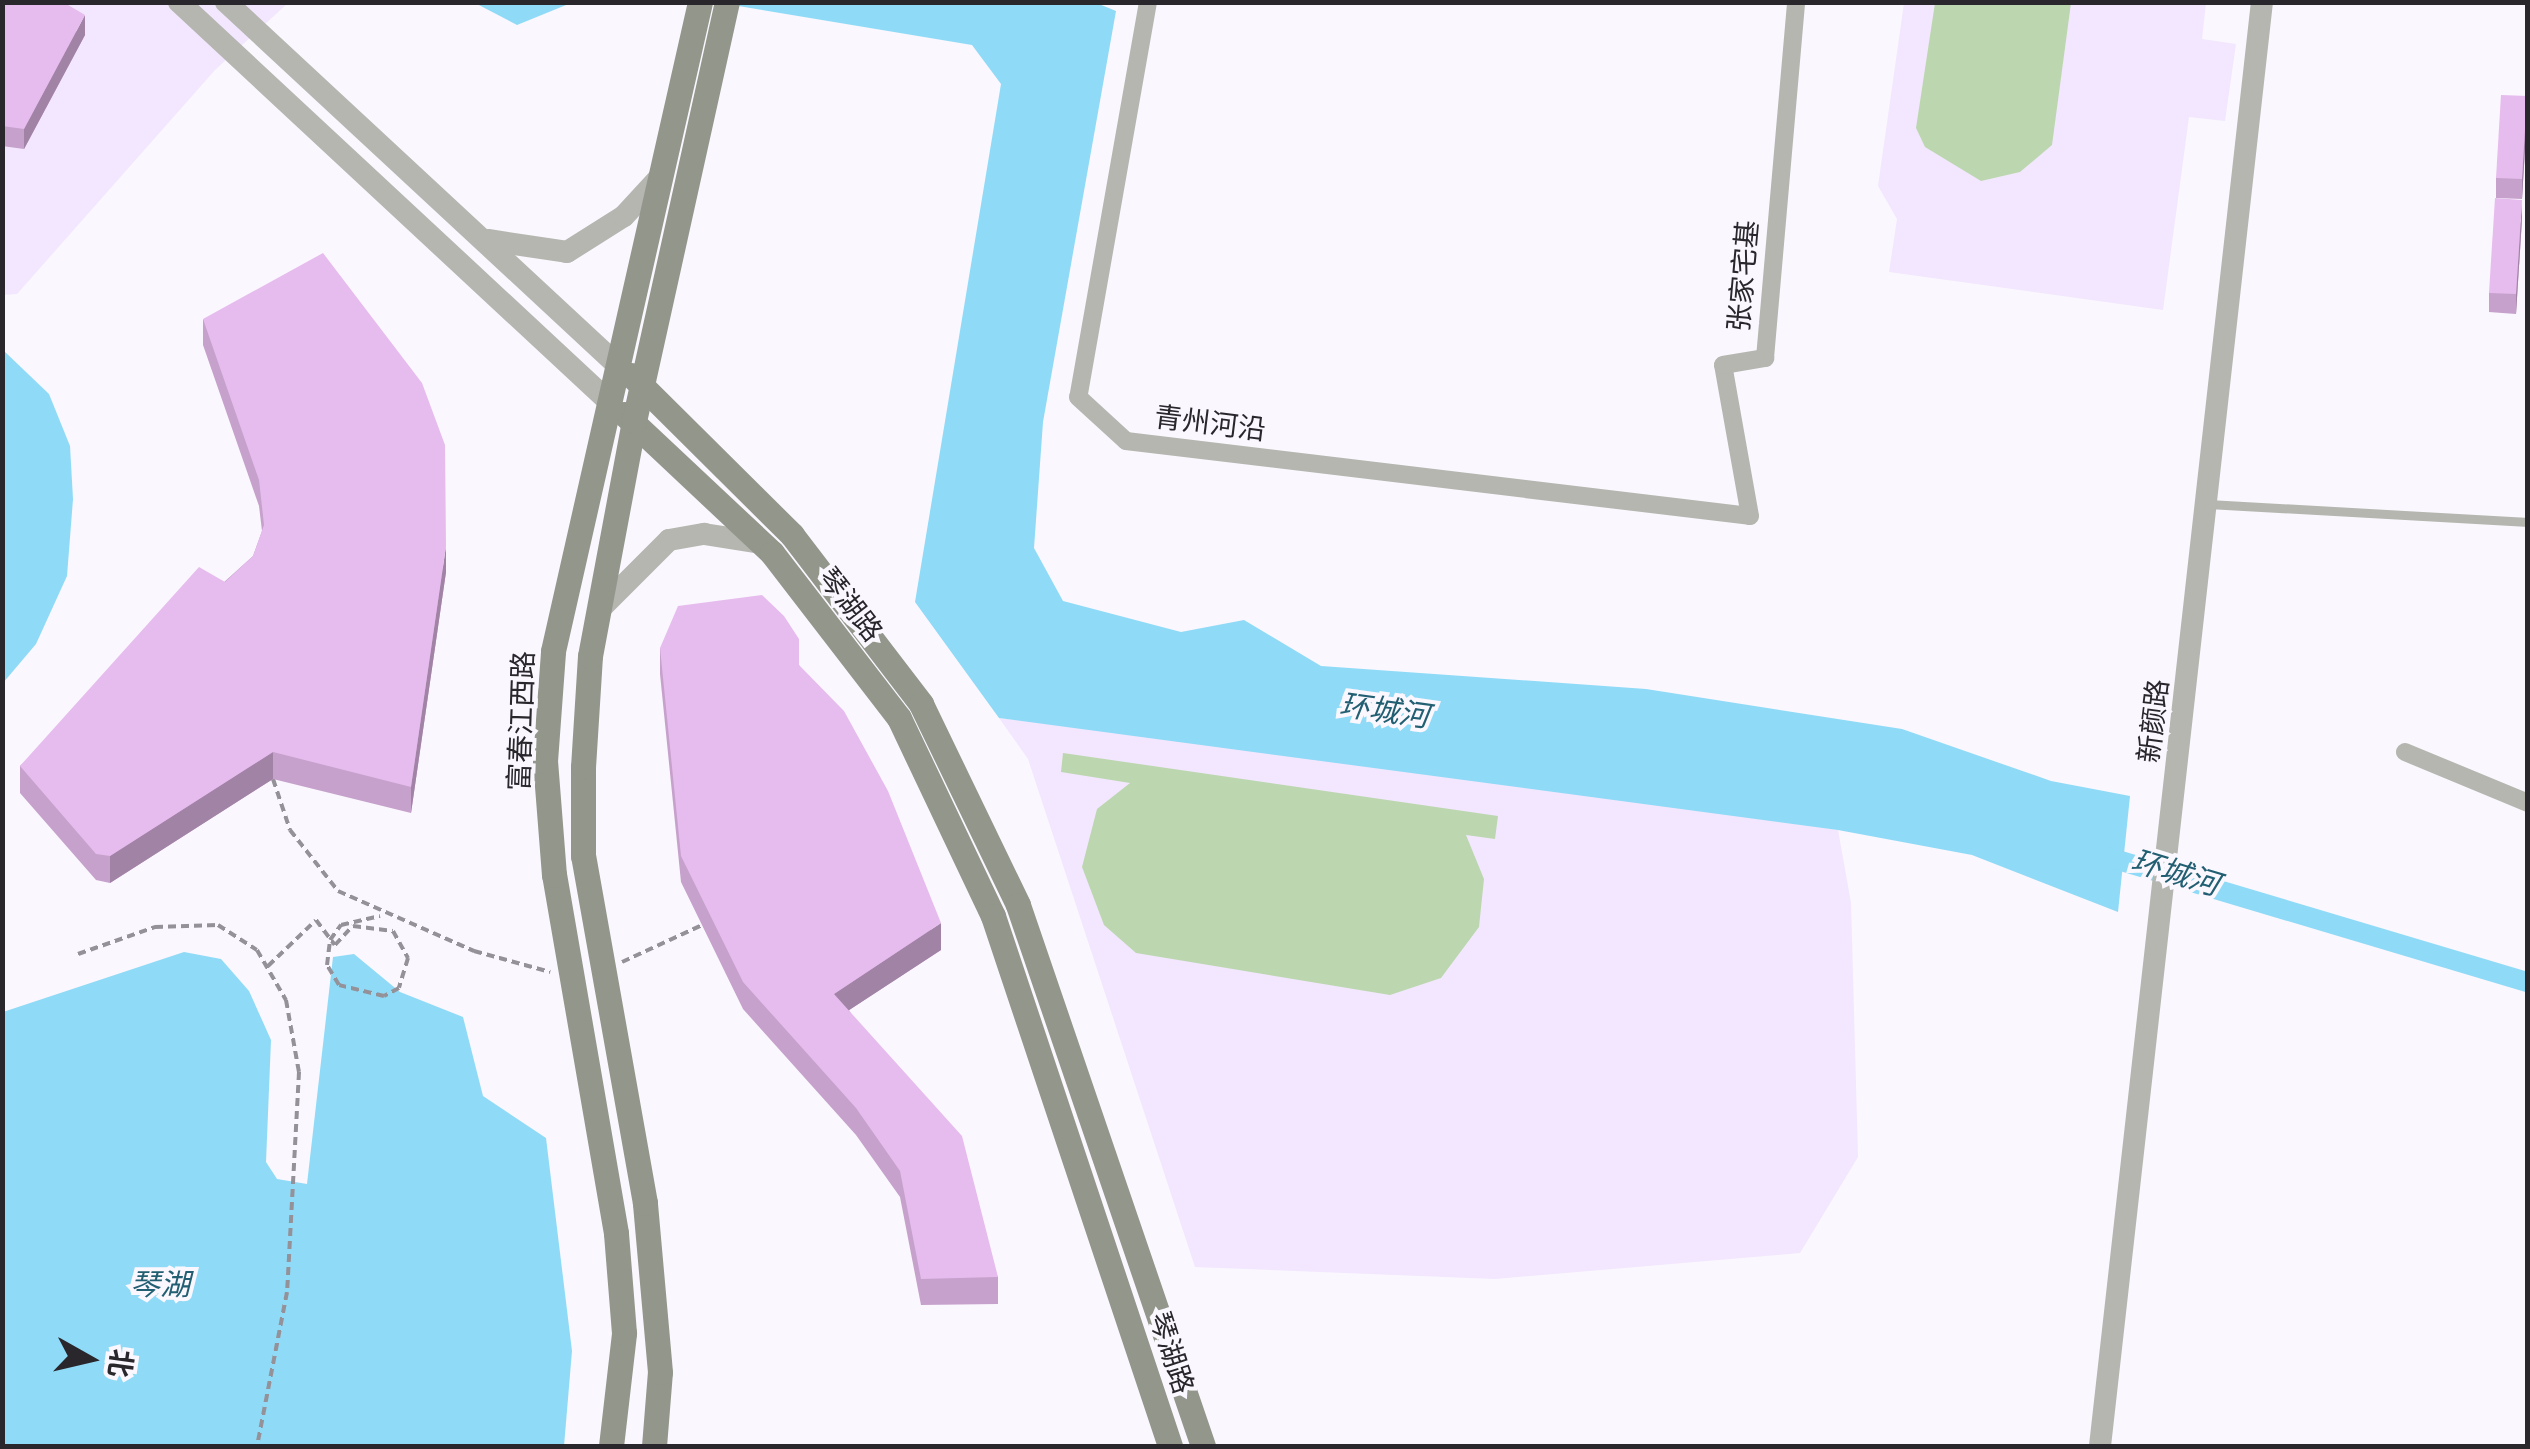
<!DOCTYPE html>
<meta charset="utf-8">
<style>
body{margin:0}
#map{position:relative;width:2530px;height:1449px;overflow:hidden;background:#faf7fe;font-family:"Source Sans 3","Noto Sans SC",sans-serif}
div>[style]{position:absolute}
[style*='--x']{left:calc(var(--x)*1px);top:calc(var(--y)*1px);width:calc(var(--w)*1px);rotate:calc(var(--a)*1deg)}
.built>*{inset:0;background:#f2e7fe}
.green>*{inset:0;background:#bcd7af}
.water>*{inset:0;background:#8fdaf6}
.canal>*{height:20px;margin:-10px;padding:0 10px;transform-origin:10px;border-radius:10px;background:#8fdaf6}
.path>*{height:4px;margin-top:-2px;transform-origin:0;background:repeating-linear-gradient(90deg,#949198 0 8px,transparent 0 13px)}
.service>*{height:9px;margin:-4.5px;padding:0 4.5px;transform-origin:4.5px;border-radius:4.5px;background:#b4b6af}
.minor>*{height:18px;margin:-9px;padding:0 9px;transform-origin:9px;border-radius:9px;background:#b4b6af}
.tertiary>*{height:22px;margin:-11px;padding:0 11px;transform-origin:11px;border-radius:11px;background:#b4b6af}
.secondary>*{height:25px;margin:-12.5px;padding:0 12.5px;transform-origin:12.5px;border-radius:12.5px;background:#92968b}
.wall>*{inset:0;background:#c6a1cc}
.shaded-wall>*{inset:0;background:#a183a6}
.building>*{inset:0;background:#e6bbed}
span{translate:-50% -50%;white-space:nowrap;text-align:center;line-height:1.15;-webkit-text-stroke:8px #faf7fe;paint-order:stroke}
.street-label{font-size:28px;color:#29262c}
.water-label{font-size:30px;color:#235f72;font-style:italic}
.frame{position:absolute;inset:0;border:5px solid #29262c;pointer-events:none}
.north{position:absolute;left:40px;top:1309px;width:100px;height:100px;-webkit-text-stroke:8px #faf7fe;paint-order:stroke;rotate:98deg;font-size:28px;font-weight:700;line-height:40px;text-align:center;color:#29262c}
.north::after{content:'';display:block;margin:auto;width:35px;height:45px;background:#29262c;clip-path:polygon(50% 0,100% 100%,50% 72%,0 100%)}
</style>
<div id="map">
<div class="built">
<div style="clip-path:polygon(2px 3px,288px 3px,215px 70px,17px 294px,3px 295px)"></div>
<div style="clip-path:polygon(1904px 3px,2206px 3px,2202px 39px,2236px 44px,2225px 121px,2189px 117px,2163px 310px,1889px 272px,1897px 219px,1878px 186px)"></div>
<div style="clip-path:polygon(999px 718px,1630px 794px,1838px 830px,1851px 903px,1858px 1157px,1800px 1253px,1495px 1279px,1195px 1267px,1028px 759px)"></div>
</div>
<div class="green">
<div style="clip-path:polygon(1935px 3px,2071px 3px,2052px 145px,2020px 172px,1981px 181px,1925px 147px,1916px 128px)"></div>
<div style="clip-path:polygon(1063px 753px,1498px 816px,1495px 839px,1466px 835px,1484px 879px,1479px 927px,1441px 978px,1390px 995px,1136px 953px,1104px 925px,1082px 867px,1097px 809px,1130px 783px,1061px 772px)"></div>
</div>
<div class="water">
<div style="clip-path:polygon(1094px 2px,1116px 11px,1043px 422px,1034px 548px,1063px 601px,1181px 632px,1244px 620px,1321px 666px,1646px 689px,1902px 729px,2051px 781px,2130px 796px,2118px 912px,1972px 855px,1838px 830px,999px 718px,915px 602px,1001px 84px,972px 45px,720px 3px)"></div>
<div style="clip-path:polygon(475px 3px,571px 3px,517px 25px)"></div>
<div style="clip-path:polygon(3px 350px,49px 394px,70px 446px,73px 499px,67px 576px,36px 644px,3px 683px)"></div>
<div style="clip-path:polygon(184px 952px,221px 959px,249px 991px,271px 1040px,266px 1162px,277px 1179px,307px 1184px,333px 957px,354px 954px,400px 992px,463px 1017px,483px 1096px,546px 1138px,572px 1351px,564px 1446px,3px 1446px,3px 1012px)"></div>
</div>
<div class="canal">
<div style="--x:2101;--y:855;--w:445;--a:16.6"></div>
</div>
<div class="path">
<div style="--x:273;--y:779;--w:54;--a:71.6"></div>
<div style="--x:290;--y:830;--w:78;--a:51.8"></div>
<div style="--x:338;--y:891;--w:149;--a:23.8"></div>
<div style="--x:474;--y:951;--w:79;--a:15.4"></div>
<div style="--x:78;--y:954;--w:82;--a:-19.3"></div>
<div style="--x:155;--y:927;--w:63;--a:-1.8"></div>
<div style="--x:218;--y:925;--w:46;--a:32.7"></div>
<div style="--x:257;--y:950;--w:58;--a:59.9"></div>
<div style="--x:286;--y:1000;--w:73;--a:79.8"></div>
<div style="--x:299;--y:1072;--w:220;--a:93.1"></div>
<div style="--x:287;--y:1292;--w:157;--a:101"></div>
<div style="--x:622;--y:962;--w:88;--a:-24.8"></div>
<div style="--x:268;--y:966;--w:66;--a:-43.8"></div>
<div style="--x:316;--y:920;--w:31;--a:53"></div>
<div style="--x:335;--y:945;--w:26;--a:-47"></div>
<div style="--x:353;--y:926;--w:40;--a:7.1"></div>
<div style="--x:393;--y:931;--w:31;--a:61"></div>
<div style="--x:408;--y:958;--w:31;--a:107"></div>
<div style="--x:399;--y:988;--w:17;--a:152"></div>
<div style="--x:384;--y:996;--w:46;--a:-166.3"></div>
<div style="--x:339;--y:985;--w:23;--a:-121"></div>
<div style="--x:327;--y:965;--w:25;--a:-83"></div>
<div style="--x:330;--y:940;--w:19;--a:-54"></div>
<div style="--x:341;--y:925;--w:40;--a:-13"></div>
</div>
<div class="service">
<div style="--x:2208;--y:504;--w:321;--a:3.2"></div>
</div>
<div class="minor">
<div style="--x:1148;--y:2;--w:401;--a:100"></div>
<div style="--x:1078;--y:397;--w:65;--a:42.5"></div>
<div style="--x:1126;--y:441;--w:628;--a:6.85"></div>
<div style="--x:1750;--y:516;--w:153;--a:-100.1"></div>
<div style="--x:1723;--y:365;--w:43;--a:-9.5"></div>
<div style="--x:1765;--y:358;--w:357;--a:-85"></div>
<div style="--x:2405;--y:752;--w:133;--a:22.5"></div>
</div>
<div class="tertiary">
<div style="--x:179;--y:2;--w:582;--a:42.91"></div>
<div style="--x:226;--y:2;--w:528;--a:42.85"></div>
<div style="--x:488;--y:240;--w:80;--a:8.6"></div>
<div style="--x:567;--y:252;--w:67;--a:-32.3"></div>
<div style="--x:624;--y:216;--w:53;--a:-47.3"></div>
<div style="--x:599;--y:610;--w:99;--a:-45"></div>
<div style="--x:669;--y:540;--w:36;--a:-10"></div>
<div style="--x:704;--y:534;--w:59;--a:8.8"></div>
<div style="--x:2100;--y:1446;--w:1453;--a:-83.6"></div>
</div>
<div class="secondary">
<div style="--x:631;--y:375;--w:227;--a:44.8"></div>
<div style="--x:792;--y:535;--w:213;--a:52.6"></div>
<div style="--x:921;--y:704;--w:223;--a:64.2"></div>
<div style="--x:1018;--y:905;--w:572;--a:71.12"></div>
<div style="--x:624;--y:414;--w:203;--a:43.2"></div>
<div style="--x:772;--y:553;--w:208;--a:52.4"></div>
<div style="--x:899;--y:718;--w:219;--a:64.6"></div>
<div style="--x:993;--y:916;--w:559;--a:71.53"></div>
<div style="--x:611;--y:1446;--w:114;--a:-83.4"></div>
<div style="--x:624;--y:1333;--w:100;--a:-94.6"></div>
<div style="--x:616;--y:1233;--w:363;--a:-99.8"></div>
<div style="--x:554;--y:875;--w:114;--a:-94.5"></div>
<div style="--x:545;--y:761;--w:110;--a:-85.8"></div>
<div style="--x:553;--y:651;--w:665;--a:-77.24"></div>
<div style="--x:654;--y:1446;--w:74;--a:-85.4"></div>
<div style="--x:660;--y:1372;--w:170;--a:-95.1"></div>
<div style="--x:645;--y:1203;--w:352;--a:-100.1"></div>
<div style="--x:583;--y:856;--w:89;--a:-90"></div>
<div style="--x:583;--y:767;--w:111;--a:-86.4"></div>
<div style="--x:590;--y:656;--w:239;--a:-79.4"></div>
<div style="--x:634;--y:421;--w:429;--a:-77.5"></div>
</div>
<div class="wall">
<div style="clip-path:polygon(2px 2px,85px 35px,24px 149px,2px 146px)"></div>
<div style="clip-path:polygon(2527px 116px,2522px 199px,2496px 198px,2496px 178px)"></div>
<div style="clip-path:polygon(2522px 219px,2516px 314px,2489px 312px,2489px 293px)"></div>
<div style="clip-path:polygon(203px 319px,446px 572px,411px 813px,273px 779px,110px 883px,96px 880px,20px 793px,20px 766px,253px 556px,262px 531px,259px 506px,203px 345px)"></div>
<div style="clip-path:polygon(660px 648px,799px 665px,941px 950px,849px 1010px,998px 1277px,998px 1304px,921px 1305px,900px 1197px,856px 1135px,743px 1009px,681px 882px,660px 674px)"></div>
</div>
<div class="shaded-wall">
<div style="clip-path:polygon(85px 15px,85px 35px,24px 149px,24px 129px)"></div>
<div style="clip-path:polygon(2527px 96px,2527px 116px,2522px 199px,2522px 179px)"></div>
<div style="clip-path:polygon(2522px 200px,2522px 219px,2516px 314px,2516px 294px)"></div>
<div style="clip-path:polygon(446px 546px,446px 572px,411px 813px,411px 787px)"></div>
<div style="clip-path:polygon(273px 752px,273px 779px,110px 883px,110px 856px)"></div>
<div style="clip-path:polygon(941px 923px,941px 950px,834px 1020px,834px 994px)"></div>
</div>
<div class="building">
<div style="clip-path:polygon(2px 2px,63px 2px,85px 15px,24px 129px,2px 126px)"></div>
<div style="clip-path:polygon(2501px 95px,2527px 96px,2522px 179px,2496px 178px)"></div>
<div style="clip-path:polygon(2495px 198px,2522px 200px,2516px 294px,2489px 293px)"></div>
<div style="clip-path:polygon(323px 253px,422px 383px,445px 445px,446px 546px,411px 787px,273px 752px,110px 856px,96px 854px,20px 766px,199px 567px,225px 582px,253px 556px,264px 525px,259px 480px,203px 319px)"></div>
<div style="clip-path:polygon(762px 595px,784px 616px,799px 639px,799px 665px,844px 711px,888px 791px,941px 923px,834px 994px,962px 1136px,998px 1277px,921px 1279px,900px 1171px,856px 1108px,743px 982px,681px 856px,660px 648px,678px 606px)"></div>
</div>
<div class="street-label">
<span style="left:1744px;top:276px;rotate:-85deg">张家宅基</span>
<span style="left:1210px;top:424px;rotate:7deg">青州河沿</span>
<span style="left:850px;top:605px;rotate:52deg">琴湖路</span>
<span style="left:522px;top:721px;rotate:-88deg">富春江西路</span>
<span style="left:2154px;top:721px;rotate:-83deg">新颜路</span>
<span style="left:1171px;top:1353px;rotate:72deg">琴湖路</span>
</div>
<div class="water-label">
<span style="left:1384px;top:712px;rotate:8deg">环城河</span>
<span style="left:2175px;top:874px;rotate:17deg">环城河</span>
<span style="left:160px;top:1286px">琴湖</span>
</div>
<div class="frame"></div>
<div class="north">北</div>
</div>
